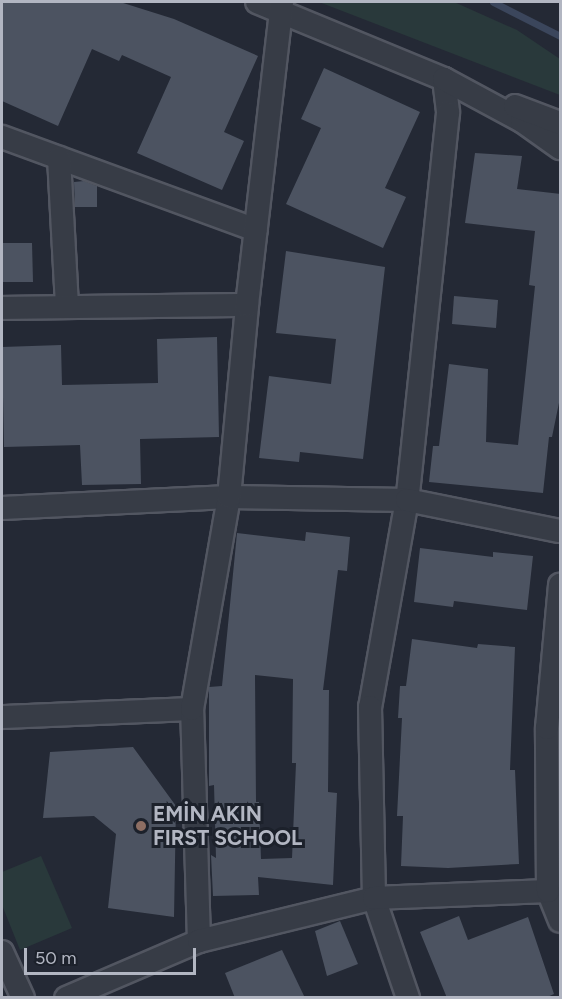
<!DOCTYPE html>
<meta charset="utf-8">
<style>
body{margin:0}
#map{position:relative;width:562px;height:999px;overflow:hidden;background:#242935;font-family:Figtree,sans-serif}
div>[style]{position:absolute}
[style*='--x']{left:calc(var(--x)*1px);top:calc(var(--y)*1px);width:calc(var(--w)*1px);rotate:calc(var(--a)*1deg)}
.green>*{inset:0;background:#29393b}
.stream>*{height:7px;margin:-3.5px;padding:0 3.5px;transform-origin:3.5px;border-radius:3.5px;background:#3b465c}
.building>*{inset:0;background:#4c5361}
.roads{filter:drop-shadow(2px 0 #525661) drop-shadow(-2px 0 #525661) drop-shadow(0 2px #525661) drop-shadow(0 -2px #525661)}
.street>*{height:22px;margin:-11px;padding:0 11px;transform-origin:11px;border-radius:11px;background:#373c46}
.dots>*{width:16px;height:16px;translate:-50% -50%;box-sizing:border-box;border:3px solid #1c212b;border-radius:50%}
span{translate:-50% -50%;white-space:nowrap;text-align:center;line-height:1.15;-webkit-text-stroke:6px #1c212b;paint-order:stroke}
.poi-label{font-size:21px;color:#b2b6c2;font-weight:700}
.left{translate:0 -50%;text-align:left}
.frame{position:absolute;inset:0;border:3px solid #b2b6c2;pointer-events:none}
.scale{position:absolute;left:24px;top:948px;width:172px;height:27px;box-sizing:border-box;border:3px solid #b2b6c2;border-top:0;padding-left:8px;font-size:18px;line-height:21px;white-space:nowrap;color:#b2b6c2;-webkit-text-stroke:4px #1c212b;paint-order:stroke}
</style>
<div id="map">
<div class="green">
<div style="clip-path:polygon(319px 2px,454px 2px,517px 30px,560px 59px,560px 95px)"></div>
<div style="clip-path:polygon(41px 856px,72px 928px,20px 950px,2px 905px,2px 872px)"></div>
</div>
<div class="stream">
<div style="--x:493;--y:2;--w:75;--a:26.9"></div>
</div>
<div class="building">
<div style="clip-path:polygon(2px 2px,120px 2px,174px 19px,258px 56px,224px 132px,244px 141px,222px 190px,137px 153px,171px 77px,122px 55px,119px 61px,92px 49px,58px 126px,2px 101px)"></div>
<div style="clip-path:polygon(324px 68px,420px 112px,385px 188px,406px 197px,383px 248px,286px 204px,321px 128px,301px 119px)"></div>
<div style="clip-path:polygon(475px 153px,522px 156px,517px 189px,561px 194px,561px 393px,552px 437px,549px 437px,543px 493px,429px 482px,433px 446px,439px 446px,449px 364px,488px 369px,486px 442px,518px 445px,535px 286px,529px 285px,535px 231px,465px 223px)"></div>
<div style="clip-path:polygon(84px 181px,97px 186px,97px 207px,75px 207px,74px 182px)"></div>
<div style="clip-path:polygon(2px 243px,32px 243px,33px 282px,2px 282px)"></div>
<div style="clip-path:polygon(286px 251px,385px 267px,363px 459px,300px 452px,299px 462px,259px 458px,269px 376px,331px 384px,336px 339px,276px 333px)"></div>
<div style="clip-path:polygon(454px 296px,498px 300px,496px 328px,452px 324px)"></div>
<div style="clip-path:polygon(217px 337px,219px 437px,140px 439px,141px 484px,82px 485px,80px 445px,4px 447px,2px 347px,61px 345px,62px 385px,158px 383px,157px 339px)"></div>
<div style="clip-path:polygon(evenodd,306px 532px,350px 537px,347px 571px,338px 570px,323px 690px,329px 690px,328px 792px,337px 793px,333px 885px,258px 877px,259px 895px,213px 896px,211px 855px,216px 858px,214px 785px,209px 786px,209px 687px,222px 686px,237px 533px,305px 541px,306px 532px,255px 675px,293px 679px,292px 763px,296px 763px,292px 858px,261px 859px,259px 802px,256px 802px,255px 675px)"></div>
<div style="clip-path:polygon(420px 548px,493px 557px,493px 552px,533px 556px,527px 610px,454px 601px,453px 607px,414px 602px)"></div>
<div style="clip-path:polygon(412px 639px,477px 648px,478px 644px,515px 647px,510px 770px,515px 770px,519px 864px,448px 868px,401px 866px,403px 816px,397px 816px,402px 718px,398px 718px,400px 686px,406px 686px)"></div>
<div style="clip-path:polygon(133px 747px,176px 806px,174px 917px,108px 908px,116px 834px,94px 816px,43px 818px,50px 752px)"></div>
<div style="clip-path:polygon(459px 916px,468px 940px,528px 917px,554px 994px,545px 998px,447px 998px,420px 932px)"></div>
<div style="clip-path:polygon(340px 921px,358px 964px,327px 976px,315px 931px)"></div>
<div style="clip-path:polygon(282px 950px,305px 998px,235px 998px,225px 973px)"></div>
</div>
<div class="roads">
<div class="street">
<div style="--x:257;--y:2;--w:202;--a:22.4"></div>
<div style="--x:444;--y:79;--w:34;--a:83"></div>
<div style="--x:448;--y:113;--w:389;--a:96"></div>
<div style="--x:407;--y:500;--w:210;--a:100.1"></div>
<div style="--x:370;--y:707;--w:191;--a:88.8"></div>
<div style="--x:374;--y:898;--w:106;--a:71.2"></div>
<div style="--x:444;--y:79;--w:89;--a:28.3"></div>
<div style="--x:522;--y:121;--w:47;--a:35.4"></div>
<div style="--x:515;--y:106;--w:48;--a:20.7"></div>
<div style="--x:2;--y:137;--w:270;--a:20.1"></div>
<div style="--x:59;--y:158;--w:149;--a:86.9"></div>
<div style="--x:2;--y:308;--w:245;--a:-0.7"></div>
<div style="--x:2;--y:508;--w:227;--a:-2.8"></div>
<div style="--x:229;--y:497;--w:178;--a:1"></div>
<div style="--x:407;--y:500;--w:156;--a:11.5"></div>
<div style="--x:2;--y:717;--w:190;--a:-2.4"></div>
<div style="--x:548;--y:891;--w:32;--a:68"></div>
<div style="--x:199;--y:941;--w:232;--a:-91.7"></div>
<div style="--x:192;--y:709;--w:215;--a:-80.1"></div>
<div style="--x:229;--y:497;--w:193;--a:-84.6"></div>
<div style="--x:247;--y:305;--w:305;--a:-83.4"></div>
<div style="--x:2;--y:952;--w:51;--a:65.5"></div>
<div style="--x:66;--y:998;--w:145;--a:-23.2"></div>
<div style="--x:199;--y:941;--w:180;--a:-13.8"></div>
<div style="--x:374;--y:898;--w:174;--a:-2.3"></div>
<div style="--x:548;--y:891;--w:163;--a:-90.4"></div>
<div style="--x:547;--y:728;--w:144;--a:-84.8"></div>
</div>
</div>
<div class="dots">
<div style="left:141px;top:826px;background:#8d6e63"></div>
</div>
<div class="poi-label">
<span class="left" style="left:153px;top:826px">EMİN AKIN<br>FIRST SCHOOL</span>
</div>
<div class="frame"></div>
<div class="scale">50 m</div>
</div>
